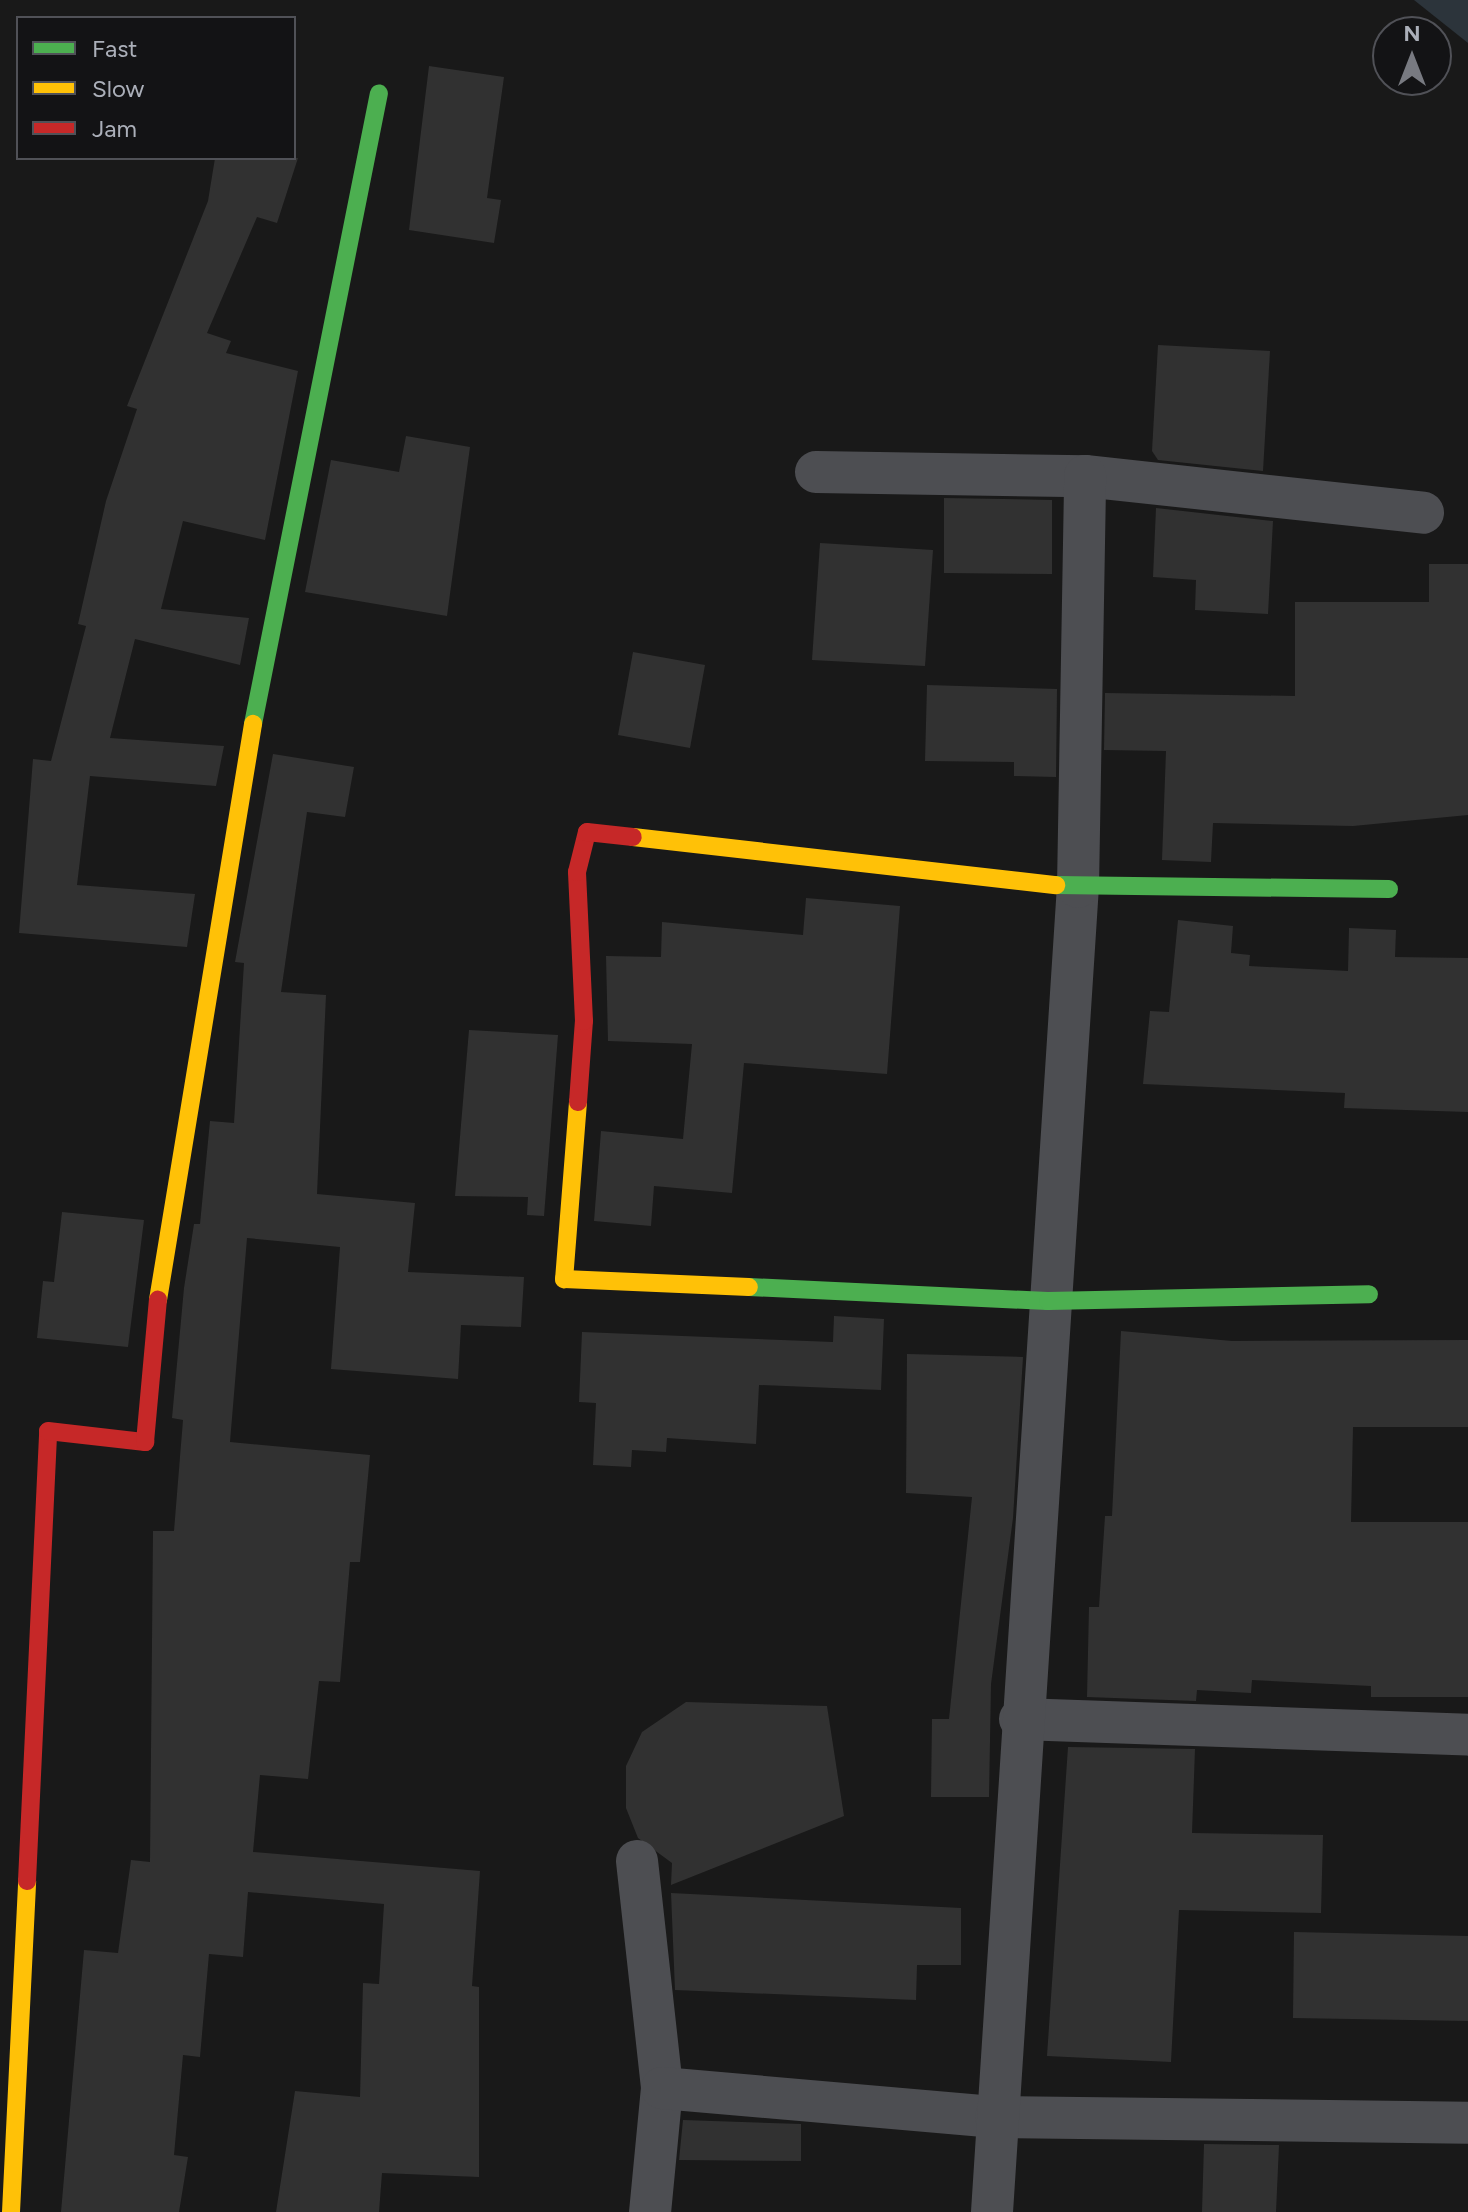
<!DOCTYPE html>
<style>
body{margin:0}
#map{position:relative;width:1468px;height:2212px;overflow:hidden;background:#191919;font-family:Figtree,sans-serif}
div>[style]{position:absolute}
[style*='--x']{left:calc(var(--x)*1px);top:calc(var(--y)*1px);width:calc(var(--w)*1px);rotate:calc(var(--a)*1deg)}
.water>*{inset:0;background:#2c343b}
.building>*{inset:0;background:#313131}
.street>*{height:42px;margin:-21px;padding:0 21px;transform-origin:21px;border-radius:21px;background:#4d4e52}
.fast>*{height:18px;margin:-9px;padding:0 9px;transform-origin:9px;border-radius:9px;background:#4caf50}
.slow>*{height:18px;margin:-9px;padding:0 9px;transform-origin:9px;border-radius:9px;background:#ffc107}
.jam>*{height:18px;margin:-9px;padding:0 9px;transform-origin:9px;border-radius:9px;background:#c62828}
span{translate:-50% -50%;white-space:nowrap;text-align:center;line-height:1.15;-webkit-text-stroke:6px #131315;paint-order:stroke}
.legend{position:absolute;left:16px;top:16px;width:280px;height:144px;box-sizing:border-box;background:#131315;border:2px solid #505157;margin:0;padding:10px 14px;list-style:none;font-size:24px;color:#abafb9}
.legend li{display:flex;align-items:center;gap:16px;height:40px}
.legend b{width:40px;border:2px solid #505157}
.north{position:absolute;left:1372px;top:16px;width:80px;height:80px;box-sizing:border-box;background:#131315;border:2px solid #505157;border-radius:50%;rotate:0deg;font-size:22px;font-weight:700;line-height:32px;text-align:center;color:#abafb9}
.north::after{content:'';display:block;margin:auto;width:28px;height:36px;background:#787a81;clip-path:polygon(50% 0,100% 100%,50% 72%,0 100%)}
</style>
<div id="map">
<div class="water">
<div style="clip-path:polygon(1414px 0,1468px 0,1468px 43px)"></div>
</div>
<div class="building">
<div style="clip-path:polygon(429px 66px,504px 77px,487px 198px,501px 200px,494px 243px,409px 230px)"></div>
<div style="clip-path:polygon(215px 158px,298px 158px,277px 223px,257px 217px,207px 333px,231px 341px,226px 353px,298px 371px,265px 540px,183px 521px,161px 609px,249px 618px,240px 665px,135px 639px,110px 738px,224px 746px,216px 786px,90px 776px,77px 885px,195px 894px,187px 947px,19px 933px,33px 759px,51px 761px,86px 626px,78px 624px,106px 501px,137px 409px,127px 406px,208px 201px)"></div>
<div style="clip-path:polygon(1158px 345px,1270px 351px,1263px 471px,1158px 460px,1152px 451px)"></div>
<div style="clip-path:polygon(406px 436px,470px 447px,447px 616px,305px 592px,331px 460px,399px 472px)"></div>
<div style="clip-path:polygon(944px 498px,1052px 500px,1052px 574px,944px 573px)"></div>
<div style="clip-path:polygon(1156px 508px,1273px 521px,1268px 614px,1195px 610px,1196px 580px,1153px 577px)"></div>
<div style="clip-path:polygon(820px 543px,933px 550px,925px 666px,812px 660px)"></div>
<div style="clip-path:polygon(1429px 564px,1468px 564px,1468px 815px,1353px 826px,1213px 823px,1211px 862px,1162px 860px,1166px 751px,1104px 750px,1105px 693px,1295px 696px,1295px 602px,1429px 602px)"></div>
<div style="clip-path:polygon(633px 652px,705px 665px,690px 748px,618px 735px)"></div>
<div style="clip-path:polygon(927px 685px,1057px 689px,1056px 777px,1014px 776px,1014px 762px,925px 761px)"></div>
<div style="clip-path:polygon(273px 754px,354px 767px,345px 817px,307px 812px,281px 992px,326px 995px,317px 1194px,415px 1203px,408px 1272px,524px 1277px,521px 1327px,461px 1325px,458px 1379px,331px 1369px,340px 1247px,247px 1238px,230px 1442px,370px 1455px,360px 1562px,350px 1562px,340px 1682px,319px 1681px,308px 1779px,260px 1775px,253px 1852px,480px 1871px,472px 1986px,479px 1987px,479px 2177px,382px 2173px,379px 2212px,276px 2212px,295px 2091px,360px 2097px,363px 1983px,379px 1984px,384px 1904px,248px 1892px,243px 1957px,209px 1954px,200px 2057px,183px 2055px,174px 2155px,188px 2157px,179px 2212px,61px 2212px,84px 1950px,118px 1953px,131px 1860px,150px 1862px,153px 1531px,174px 1531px,183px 1420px,172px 1418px,184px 1288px,194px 1224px,200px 1224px,210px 1121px,234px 1123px,244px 963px,235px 962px)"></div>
<div style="clip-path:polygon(806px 898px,900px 906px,887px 1074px,744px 1063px,732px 1193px,654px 1186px,651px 1226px,594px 1221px,601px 1131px,683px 1139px,692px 1044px,608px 1041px,606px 956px,661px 957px,662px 922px,803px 935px)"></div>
<div style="clip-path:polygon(1178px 920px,1233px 926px,1231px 953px,1250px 955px,1249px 966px,1348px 971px,1349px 928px,1396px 930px,1395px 957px,1468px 958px,1468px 1112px,1344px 1108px,1345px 1093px,1143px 1084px,1150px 1011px,1169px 1012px)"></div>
<div style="clip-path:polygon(469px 1030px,558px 1035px,544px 1216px,527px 1215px,528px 1197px,455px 1196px)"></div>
<div style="clip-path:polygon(62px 1212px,144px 1220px,128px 1347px,37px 1338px,43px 1281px,54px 1282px)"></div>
<div style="clip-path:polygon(834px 1316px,884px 1319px,881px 1390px,759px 1385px,756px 1444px,667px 1438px,666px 1452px,632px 1450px,631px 1467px,593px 1465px,596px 1403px,579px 1402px,582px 1332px,833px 1342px)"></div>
<div style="clip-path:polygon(1121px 1331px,1232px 1341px,1468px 1340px,1468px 1427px,1353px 1427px,1351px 1522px,1468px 1522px,1468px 1697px,1371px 1697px,1371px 1686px,1252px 1680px,1251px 1693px,1197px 1690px,1196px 1701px,1087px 1697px,1089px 1607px,1099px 1607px,1105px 1516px,1112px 1516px)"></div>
<div style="clip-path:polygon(907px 1354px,1023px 1357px,1013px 1518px,991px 1684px,989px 1797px,931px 1797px,932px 1719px,949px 1719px,972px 1497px,906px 1493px)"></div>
<div style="clip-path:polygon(686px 1702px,827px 1706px,844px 1816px,671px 1885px,672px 1863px,638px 1838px,626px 1808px,626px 1766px,642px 1732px)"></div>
<div style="clip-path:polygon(1068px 1747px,1195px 1749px,1192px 1833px,1323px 1835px,1321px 1913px,1179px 1910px,1171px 2062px,1047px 2056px)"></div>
<div style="clip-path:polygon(671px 1893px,961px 1908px,961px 1965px,917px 1965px,916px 2000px,675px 1990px)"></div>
<div style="clip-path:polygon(1294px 1932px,1468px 1936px,1468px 2021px,1293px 2018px)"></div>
<div style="clip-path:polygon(683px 2120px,801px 2124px,801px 2161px,679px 2160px)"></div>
<div style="clip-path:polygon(1204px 2144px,1279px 2145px,1276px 2212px,1202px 2212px)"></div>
</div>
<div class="street">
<div style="--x:816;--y:472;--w:269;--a:0.9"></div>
<div style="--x:1085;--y:476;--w:340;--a:6.2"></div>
<div style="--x:1020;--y:1719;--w:448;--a:2"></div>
<div style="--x:637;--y:1861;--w:228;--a:83.7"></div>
<div style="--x:662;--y:2088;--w:125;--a:95.5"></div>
<div style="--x:662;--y:2088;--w:335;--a:5"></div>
<div style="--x:996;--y:2117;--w:472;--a:0.7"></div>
<div style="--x:992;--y:2212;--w:1328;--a:-86.29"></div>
<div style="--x:1078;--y:887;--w:411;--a:-89"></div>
</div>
<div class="fast">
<div style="--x:253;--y:724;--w:643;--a:-78.71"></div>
<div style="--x:1056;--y:885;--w:333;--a:0.7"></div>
<div style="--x:749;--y:1287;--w:299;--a:2.7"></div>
<div style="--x:1048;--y:1301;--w:321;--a:-1.2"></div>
</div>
<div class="slow">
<div style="--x:633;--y:837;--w:426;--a:6.5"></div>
<div style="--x:578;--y:1102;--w:178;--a:94.5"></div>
<div style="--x:564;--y:1279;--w:185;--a:2.5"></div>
<div style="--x:158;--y:1300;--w:584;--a:-80.63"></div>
<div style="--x:11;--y:2212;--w:331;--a:-87.2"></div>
</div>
<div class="jam">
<div style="--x:578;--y:1102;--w:81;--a:-85.8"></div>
<div style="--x:584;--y:1021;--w:149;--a:-92.7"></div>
<div style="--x:577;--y:872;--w:41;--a:-76"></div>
<div style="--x:587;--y:832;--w:46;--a:6.2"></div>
<div style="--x:27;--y:1881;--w:450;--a:-87.3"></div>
<div style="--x:48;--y:1431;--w:98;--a:6.5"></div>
<div style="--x:145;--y:1442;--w:143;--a:-84.8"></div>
</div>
<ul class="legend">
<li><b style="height:10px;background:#4caf50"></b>Fast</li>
<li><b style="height:10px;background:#ffc107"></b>Slow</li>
<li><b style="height:10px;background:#c62828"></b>Jam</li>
</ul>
<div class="north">N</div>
</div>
